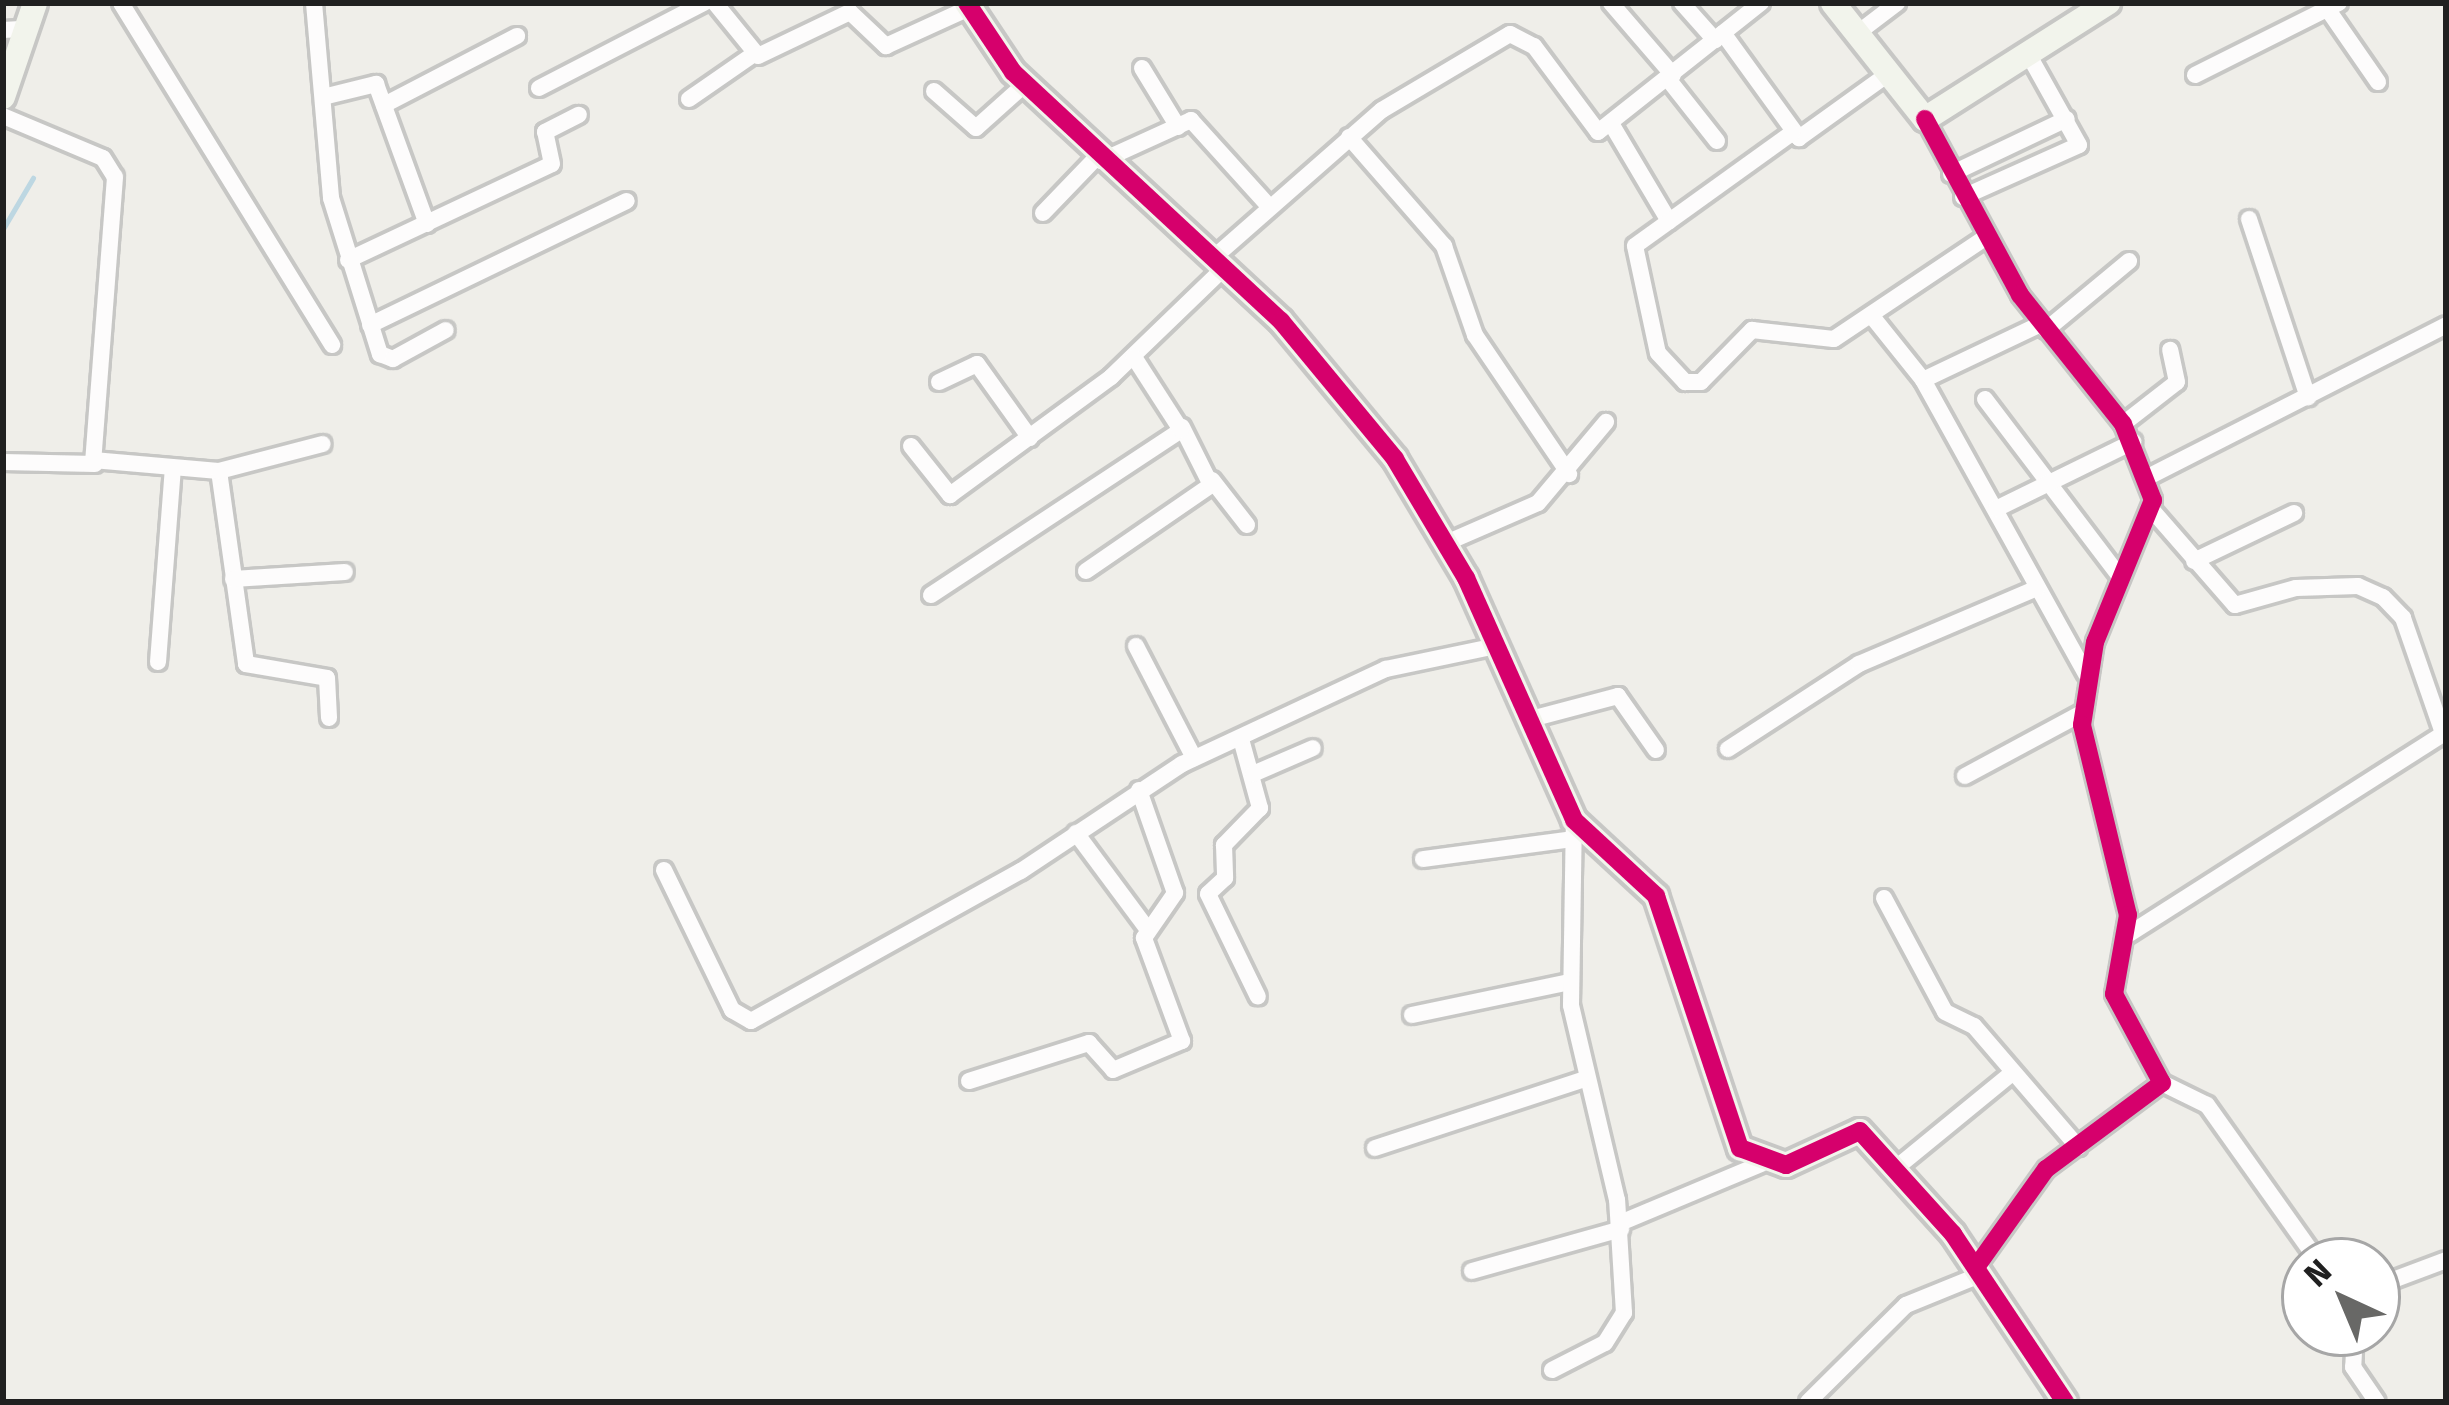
<!DOCTYPE html>
<style>
body{margin:0}
#map{position:relative;width:2449px;height:1405px;overflow:hidden;background:#efeee9;font-family:"Fira Sans",sans-serif}
div>[style]{position:absolute}
[style*='--x']{left:calc(var(--x)*1px);top:calc(var(--y)*1px);width:calc(var(--w)*1px);rotate:calc(var(--a)*1deg)}
.stream>*{height:4.5px;margin:-2.25px;padding:0 2.25px;transform-origin:2.25px;border-radius:2.25px;background:#bdd7e2}
.roads{filter:drop-shadow(3px 0 #c7c7c5) drop-shadow(-3px 0 #c7c7c5) drop-shadow(0 3px #c7c7c5) drop-shadow(0 -3px #c7c7c5)}
.street>*{height:16px;margin:-8px;padding:0 8px;transform-origin:8px;border-radius:8px;background:#fdfcfc}
.secondary>*{height:24px;margin:-12px;padding:0 12px;transform-origin:12px;border-radius:12px;background:#f2f4ec}
.cycleway>*{height:18px;margin:-9px;padding:0 9px;transform-origin:9px;border-radius:9px;background:#d6006c}
span{translate:-50% -50%;white-space:nowrap;text-align:center;line-height:1.15;-webkit-text-stroke:12px #fff;paint-order:stroke}
.frame{position:absolute;inset:0;border:6px solid #202020;pointer-events:none}
.north{position:absolute;left:2281px;top:1237px;width:120px;height:120px;box-sizing:border-box;background:#fff;border:3px solid #a6a6a6;border-radius:50%;rotate:316deg;font-size:33px;font-weight:700;line-height:48px;text-align:center;color:#202020}
.north::after{content:'';display:block;margin:auto;width:42px;height:54px;background:#686866;clip-path:polygon(50% 0,100% 100%,50% 72%,0 100%)}
</style>
<div id="map">
<div class="stream">
<div style="--x:3;--y:229;--w:59;--a:-59.5"></div>
</div>
<div class="roads">
<div class="street">
<div style="--x:121;--y:3;--w:402;--a:58.3"></div>
<div style="--x:314;--y:3;--w:196;--a:85"></div>
<div style="--x:331;--y:198;--w:164;--a:72.6"></div>
<div style="--x:380;--y:354;--w:14;--a:21"></div>
<div style="--x:393;--y:359;--w:60;--a:-28.7"></div>
<div style="--x:715;--y:3;--w:68;--a:50.9"></div>
<div style="--x:758;--y:56;--w:102;--a:-25.6"></div>
<div style="--x:850;--y:12;--w:50;--a:43.4"></div>
<div style="--x:886;--y:46;--w:91;--a:-24.6"></div>
<div style="--x:1611;--y:3;--w:95;--a:49.3"></div>
<div style="--x:1682;--y:3;--w:50;--a:48.3"></div>
<div style="--x:2324;--y:4;--w:95;--a:55.3"></div>
<div style="--x:3;--y:30;--w:22;--a:-3"></div>
<div style="--x:1859;--y:32;--w:48;--a:-37.3"></div>
<div style="--x:1723;--y:33;--w:130;--a:54.1"></div>
<div style="--x:1799;--y:138;--w:113;--a:-35.7"></div>
<div style="--x:1142;--y:68;--w:69;--a:58.6"></div>
<div style="--x:2195;--y:75;--w:161;--a:-26.6"></div>
<div style="--x:1668;--y:79;--w:79;--a:51.7"></div>
<div style="--x:539;--y:88;--w:186;--a:-27.3"></div>
<div style="--x:934;--y:91;--w:56;--a:41.4"></div>
<div style="--x:976;--y:128;--w:66;--a:-41.9"></div>
<div style="--x:323;--y:97;--w:55;--a:-13.8"></div>
<div style="--x:376;--y:84;--w:149;--a:70"></div>
<div style="--x:689;--y:99;--w:79;--a:-34.7"></div>
<div style="--x:384;--y:105;--w:150;--a:-27.4"></div>
<div style="--x:3;--y:116;--w:108;--a:22.8"></div>
<div style="--x:103;--y:158;--w:22;--a:58"></div>
<div style="--x:115;--y:177;--w:284;--a:94.4"></div>
<div style="--x:93;--y:460;--w:126;--a:5"></div>
<div style="--x:219;--y:471;--w:195;--a:82"></div>
<div style="--x:246;--y:664;--w:82;--a:9.8"></div>
<div style="--x:327;--y:678;--w:40;--a:87.1"></div>
<div style="--x:1925;--y:119;--w:200;--a:61.6"></div>
<div style="--x:2020;--y:295;--w:165;--a:51.4"></div>
<div style="--x:2123;--y:424;--w:82;--a:68.5"></div>
<div style="--x:2153;--y:500;--w:153;--a:112.2"></div>
<div style="--x:2095;--y:642;--w:84;--a:98.9"></div>
<div style="--x:2082;--y:725;--w:195;--a:76.4"></div>
<div style="--x:2128;--y:915;--w:80;--a:100"></div>
<div style="--x:2114;--y:994;--w:101;--a:61.7"></div>
<div style="--x:2162;--y:1083;--w:144;--a:143.4"></div>
<div style="--x:2046;--y:1169;--w:120;--a:125.5"></div>
<div style="--x:1612;--y:125;--w:112;--a:59.3"></div>
<div style="--x:1792;--y:133;--w:193;--a:144.3"></div>
<div style="--x:1635;--y:246;--w:109;--a:77.9"></div>
<div style="--x:1658;--y:353;--w:40;--a:47"></div>
<div style="--x:1685;--y:382;--w:16;--a:0"></div>
<div style="--x:1701;--y:382;--w:73;--a:-45.6"></div>
<div style="--x:1752;--y:330;--w:82;--a:6.3"></div>
<div style="--x:1834;--y:339;--w:182;--a:-33.8"></div>
<div style="--x:1349;--y:137;--w:145;--a:48.9"></div>
<div style="--x:1444;--y:246;--w:94;--a:70.8"></div>
<div style="--x:1475;--y:335;--w:168;--a:55.9"></div>
<div style="--x:1101;--y:161;--w:99;--a:-24.5"></div>
<div style="--x:1191;--y:120;--w:110;--a:47.9"></div>
<div style="--x:1951;--y:174;--w:128;--a:-25.4"></div>
<div style="--x:1963;--y:197;--w:127;--a:-24.1"></div>
<div style="--x:2079;--y:145;--w:98;--a:-119.2"></div>
<div style="--x:1043;--y:213;--w:76;--a:-46.1"></div>
<div style="--x:2249;--y:219;--w:188;--a:71.7"></div>
<div style="--x:348;--y:260;--w:225;--a:-25.2"></div>
<div style="--x:552;--y:164;--w:33;--a:-102"></div>
<div style="--x:545;--y:132;--w:38;--a:-27"></div>
<div style="--x:1211;--y:260;--w:227;--a:-41.3"></div>
<div style="--x:1382;--y:110;--w:149;--a:-30.7"></div>
<div style="--x:1510;--y:34;--w:27;--a:27"></div>
<div style="--x:1534;--y:46;--w:107;--a:53.3"></div>
<div style="--x:1598;--y:132;--w:208;--a:-38.4"></div>
<div style="--x:1871;--y:315;--w:83;--a:51.3"></div>
<div style="--x:1923;--y:380;--w:336;--a:61"></div>
<div style="--x:370;--y:325;--w:285;--a:-25.8"></div>
<div style="--x:2046;--y:330;--w:108;--a:-39.7"></div>
<div style="--x:1923;--y:380;--w:131;--a:-25.4"></div>
<div style="--x:939;--y:382;--w:42;--a:-25.3"></div>
<div style="--x:977;--y:364;--w:91;--a:54.4"></div>
<div style="--x:1985;--y:399;--w:220;--a:52.8"></div>
<div style="--x:2123;--y:424;--w:68;--a:-37.9"></div>
<div style="--x:2177;--y:382;--w:33;--a:-102"></div>
<div style="--x:911;--y:446;--w:63;--a:51.5"></div>
<div style="--x:950;--y:495;--w:200;--a:-36.2"></div>
<div style="--x:1111;--y:377;--w:156;--a:-44"></div>
<div style="--x:3;--y:462;--w:92;--a:1.2"></div>
<div style="--x:219;--y:471;--w:107;--a:-14.6"></div>
<div style="--x:2150;--y:476;--w:332;--a:-27"></div>
<div style="--x:1212;--y:480;--w:57;--a:52.1"></div>
<div style="--x:1996;--y:509;--w:153;--a:-26.1"></div>
<div style="--x:2152;--y:510;--w:126;--a:48.9"></div>
<div style="--x:2235;--y:605;--w:63;--a:-15.6"></div>
<div style="--x:2296;--y:588;--w:62;--a:-1.8"></div>
<div style="--x:2358;--y:586;--w:27;--a:24"></div>
<div style="--x:2383;--y:597;--w:29;--a:46"></div>
<div style="--x:2403;--y:618;--w:122;--a:70.8"></div>
<div style="--x:1446;--y:543;--w:100;--a:-23.5"></div>
<div style="--x:1538;--y:503;--w:106;--a:-50"></div>
<div style="--x:2194;--y:561;--w:111;--a:-25.6"></div>
<div style="--x:1086;--y:571;--w:152;--a:-34.5"></div>
<div style="--x:1211;--y:485;--w:65;--a:-116.6"></div>
<div style="--x:233;--y:579;--w:112;--a:-3.6"></div>
<div style="--x:931;--y:595;--w:300;--a:-33.4"></div>
<div style="--x:1181;--y:430;--w:87;--a:-122.8"></div>
<div style="--x:1136;--y:646;--w:126;--a:62.6"></div>
<div style="--x:158;--y:662;--w:195;--a:-85.6"></div>
<div style="--x:1531;--y:719;--w:90;--a:-14.8"></div>
<div style="--x:1618;--y:696;--w:66;--a:54.9"></div>
<div style="--x:1241;--y:739;--w:72;--a:74.6"></div>
<div style="--x:1260;--y:808;--w:52;--a:134.2"></div>
<div style="--x:1224;--y:845;--w:33;--a:88"></div>
<div style="--x:1225;--y:878;--w:23;--a:137"></div>
<div style="--x:1208;--y:894;--w:114;--a:64.1"></div>
<div style="--x:1728;--y:749;--w:156;--a:-33"></div>
<div style="--x:1859;--y:664;--w:194;--a:-23.1"></div>
<div style="--x:1253;--y:774;--w:65;--a:-23.4"></div>
<div style="--x:1965;--y:776;--w:133;--a:-28.3"></div>
<div style="--x:1076;--y:833;--w:116;--a:53.4"></div>
<div style="--x:1423;--y:859;--w:150;--a:-7.6"></div>
<div style="--x:664;--y:870;--w:156;--a:64.1"></div>
<div style="--x:732;--y:1010;--w:22;--a:30"></div>
<div style="--x:751;--y:1021;--w:309;--a:-29.1"></div>
<div style="--x:1021;--y:871;--w:193;--a:-33.6"></div>
<div style="--x:1182;--y:764;--w:225;--a:-25"></div>
<div style="--x:1386;--y:669;--w:107;--a:-11.8"></div>
<div style="--x:1884;--y:898;--w:129;--a:61.8"></div>
<div style="--x:1945;--y:1012;--w:32;--a:26"></div>
<div style="--x:1974;--y:1026;--w:160;--a:49.3"></div>
<div style="--x:2126;--y:936;--w:379;--a:-32.5"></div>
<div style="--x:1412;--y:1015;--w:161;--a:-11.8"></div>
<div style="--x:969;--y:1081;--w:126;--a:-17.6"></div>
<div style="--x:1089;--y:1043;--w:36;--a:48"></div>
<div style="--x:1113;--y:1070;--w:75;--a:-22.8"></div>
<div style="--x:1182;--y:1041;--w:110;--a:-110.3"></div>
<div style="--x:1144;--y:938;--w:55;--a:-55.4"></div>
<div style="--x:1175;--y:893;--w:109;--a:-109.3"></div>
<div style="--x:2162;--y:1083;--w:50;--a:26.1"></div>
<div style="--x:2207;--y:1105;--w:191;--a:54.6"></div>
<div style="--x:1375;--y:1148;--w:221;--a:-18.2"></div>
<div style="--x:1896;--y:1168;--w:150;--a:-39.3"></div>
<div style="--x:1620;--y:1223;--w:153;--a:-22.7"></div>
<div style="--x:1472;--y:1271;--w:155;--a:-15.7"></div>
<div style="--x:2377;--y:1286;--w:74;--a:-20.6"></div>
<div style="--x:2355;--y:1333;--w:34;--a:93"></div>
<div style="--x:2353;--y:1367;--w:42;--a:55.6"></div>
<div style="--x:1552;--y:1370;--w:59;--a:-27"></div>
<div style="--x:1605;--y:1343;--w:36;--a:-58"></div>
<div style="--x:1624;--y:1313;--w:113;--a:-93.5"></div>
<div style="--x:1617;--y:1200;--w:200;--a:-103.3"></div>
<div style="--x:1571;--y:1005;--w:185;--a:-89.1"></div>
<div style="--x:1808;--y:1402;--w:138;--a:-44.7"></div>
<div style="--x:1906;--y:1305;--w:80;--a:-22.1"></div>
</div>
<div class="secondary">
<div style="--x:967;--y:3;--w:83;--a:56.3"></div>
<div style="--x:1013;--y:72;--w:366;--a:42.9"></div>
<div style="--x:1281;--y:321;--w:179;--a:50.4"></div>
<div style="--x:1395;--y:459;--w:139;--a:59.2"></div>
<div style="--x:1466;--y:578;--w:265;--a:65.9"></div>
<div style="--x:1574;--y:820;--w:112;--a:42.8"></div>
<div style="--x:1656;--y:896;--w:266;--a:71.6"></div>
<div style="--x:1740;--y:1148;--w:49;--a:20.3"></div>
<div style="--x:1786;--y:1165;--w:81;--a:-24.7"></div>
<div style="--x:1860;--y:1131;--w:139;--a:47.9"></div>
<div style="--x:1953;--y:1234;--w:202;--a:56.3"></div>
<div style="--x:1833;--y:3;--w:148;--a:51.6"></div>
<div style="--x:1925;--y:119;--w:217;--a:-32.4"></div>
<div style="--x:3;--y:97;--w:99;--a:-71.2"></div>
</div>
</div>
<div class="cycleway">
<div style="--x:967;--y:3;--w:83;--a:56.3"></div>
<div style="--x:1013;--y:72;--w:366;--a:42.9"></div>
<div style="--x:1281;--y:321;--w:179;--a:50.4"></div>
<div style="--x:1395;--y:459;--w:139;--a:59.2"></div>
<div style="--x:1466;--y:578;--w:265;--a:65.9"></div>
<div style="--x:1574;--y:820;--w:112;--a:42.8"></div>
<div style="--x:1656;--y:896;--w:266;--a:71.6"></div>
<div style="--x:1740;--y:1148;--w:49;--a:20.3"></div>
<div style="--x:1786;--y:1165;--w:81;--a:-24.7"></div>
<div style="--x:1860;--y:1131;--w:139;--a:47.9"></div>
<div style="--x:1953;--y:1234;--w:202;--a:56.3"></div>
<div style="--x:1925;--y:119;--w:200;--a:61.6"></div>
<div style="--x:2020;--y:295;--w:165;--a:51.4"></div>
<div style="--x:2123;--y:424;--w:82;--a:68.5"></div>
<div style="--x:2153;--y:500;--w:153;--a:112.2"></div>
<div style="--x:2095;--y:642;--w:84;--a:98.9"></div>
<div style="--x:2082;--y:725;--w:195;--a:76.4"></div>
<div style="--x:2128;--y:915;--w:80;--a:100"></div>
<div style="--x:2114;--y:994;--w:101;--a:61.7"></div>
<div style="--x:2162;--y:1083;--w:144;--a:143.4"></div>
<div style="--x:2046;--y:1169;--w:120;--a:125.5"></div>
</div>
<div class="frame"></div>
<div class="north">N</div>
</div>
